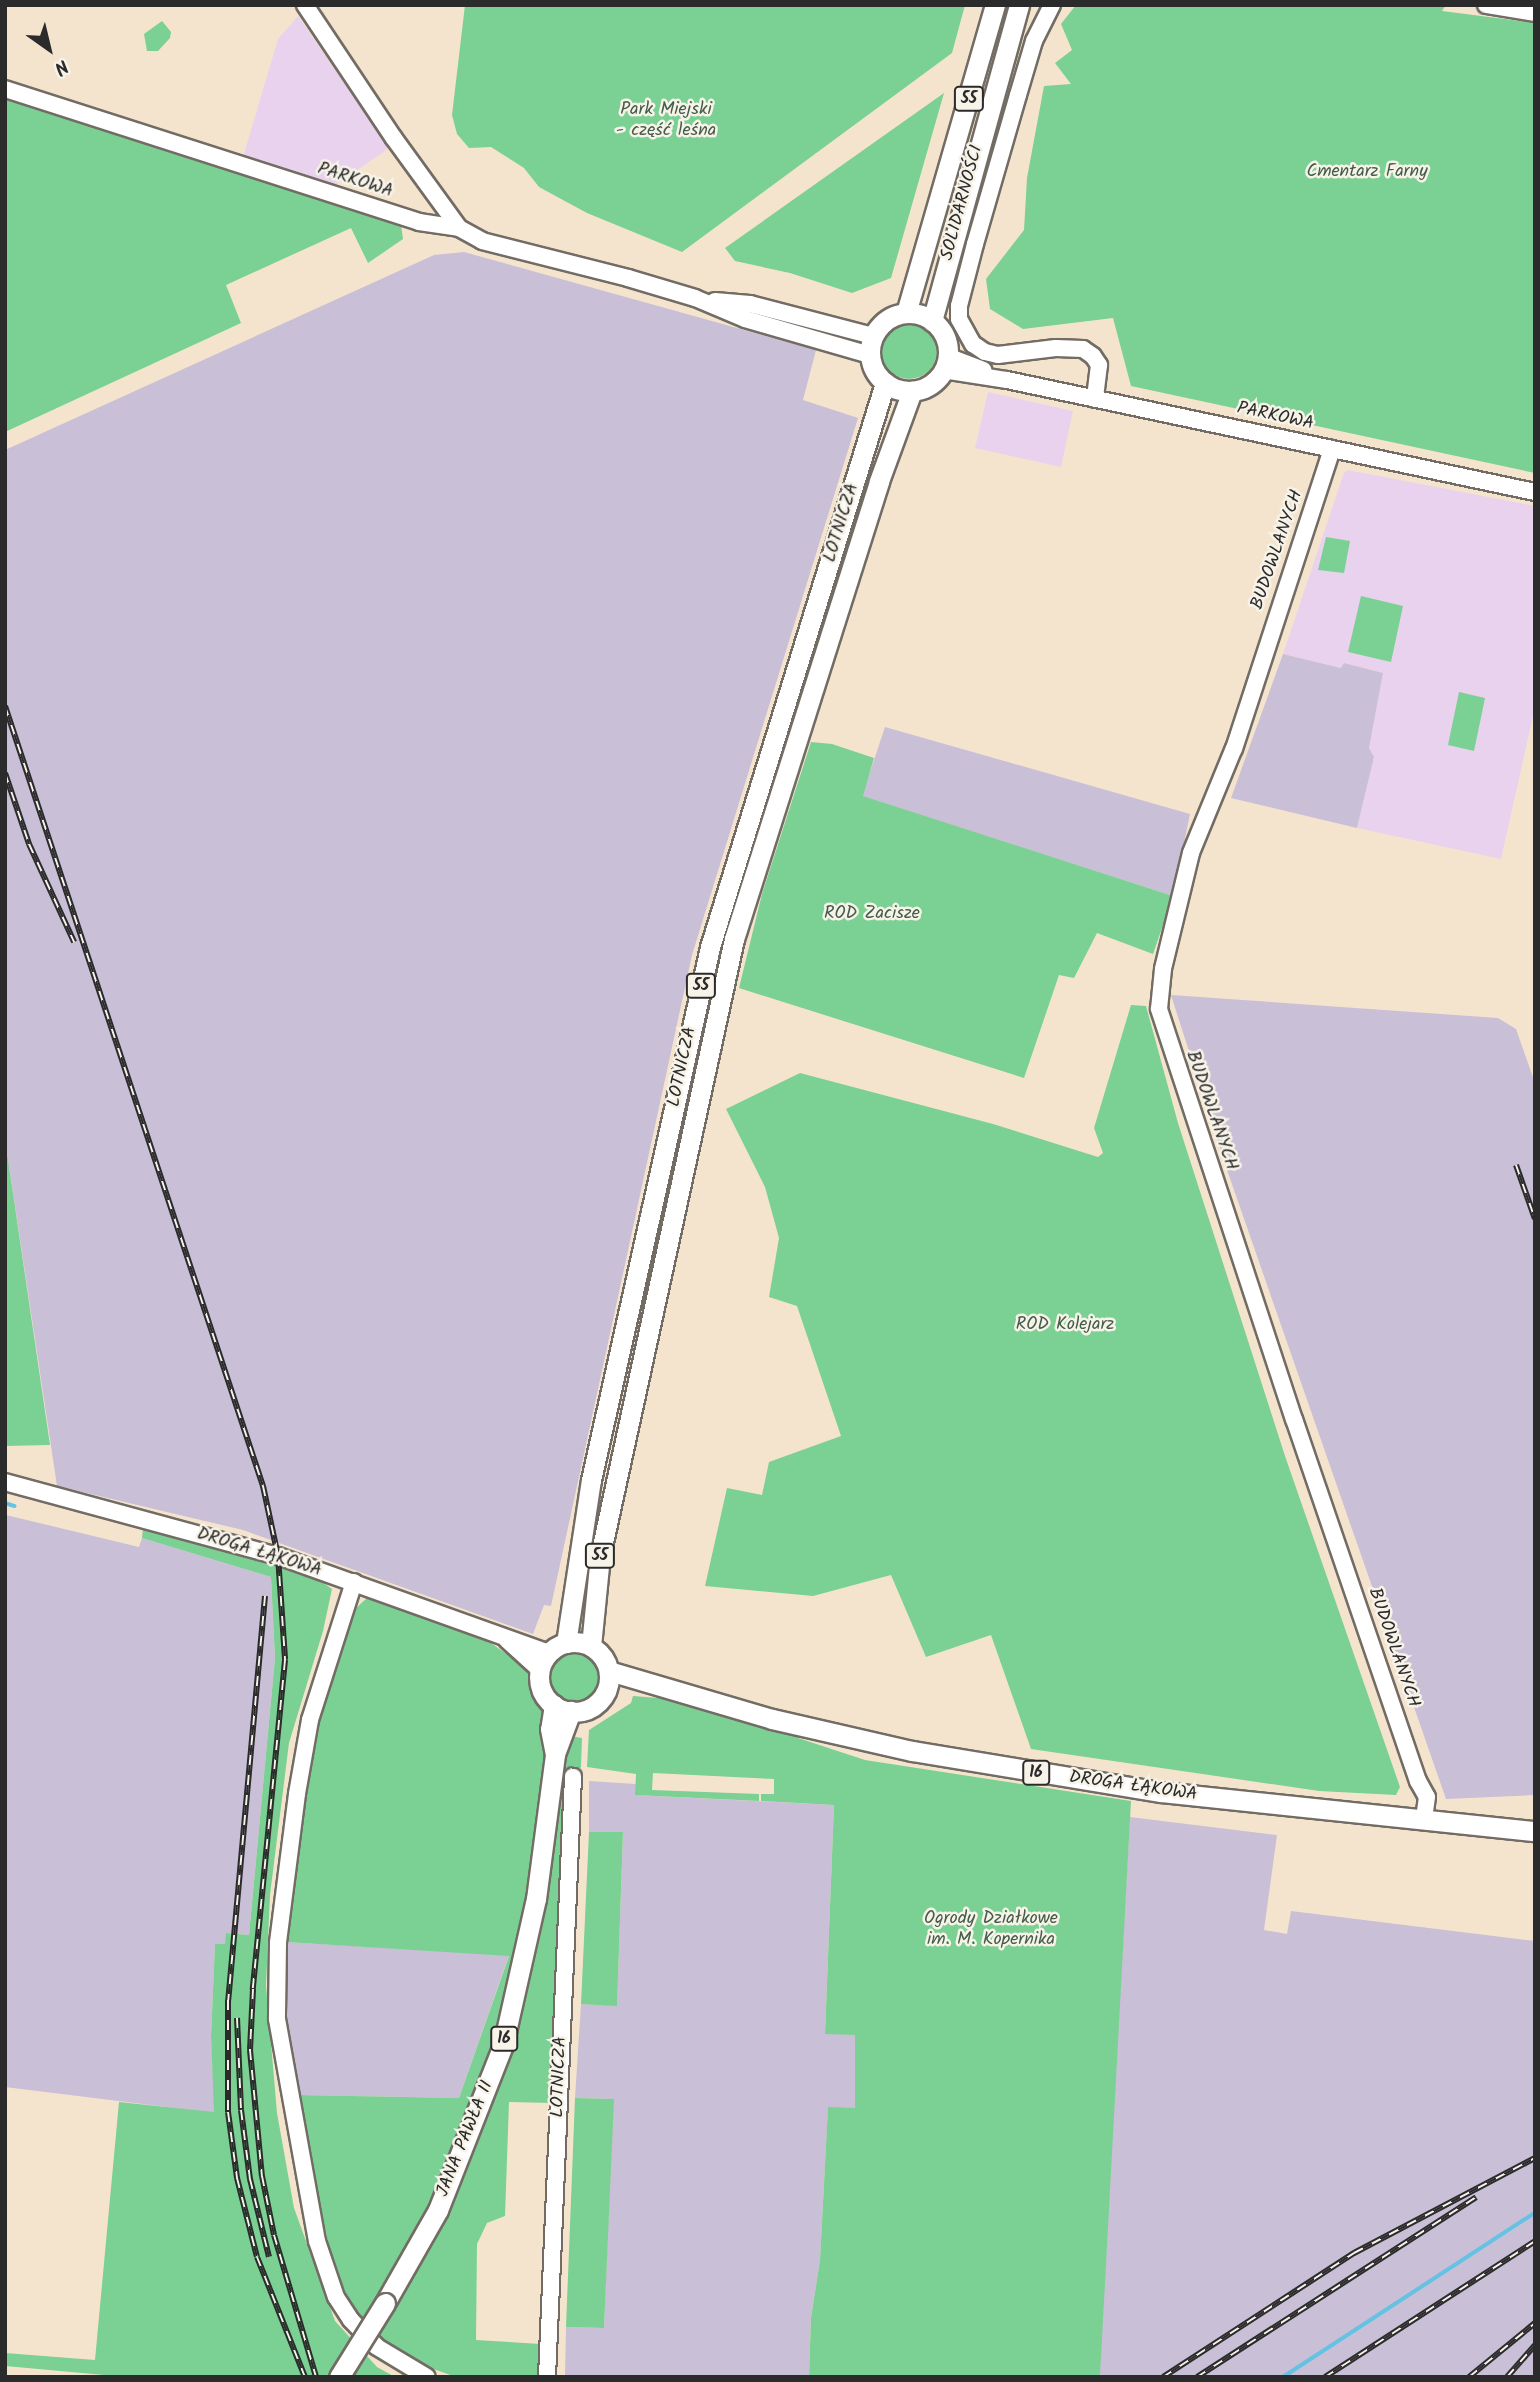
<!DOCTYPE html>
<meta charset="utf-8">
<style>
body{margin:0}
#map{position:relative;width:1540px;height:2382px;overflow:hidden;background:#f5e4cd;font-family:Kalam,sans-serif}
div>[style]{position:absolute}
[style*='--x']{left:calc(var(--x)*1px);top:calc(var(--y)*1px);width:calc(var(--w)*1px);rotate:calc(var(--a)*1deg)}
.built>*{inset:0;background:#e9d2ed}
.industrial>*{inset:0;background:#c9bfd7}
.green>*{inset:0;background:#7bd093}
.round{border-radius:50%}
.stream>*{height:3.5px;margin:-1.75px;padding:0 1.75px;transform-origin:1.75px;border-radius:1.75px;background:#65c2e3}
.roads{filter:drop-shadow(2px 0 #726c64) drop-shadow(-2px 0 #726c64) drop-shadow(0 2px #726c64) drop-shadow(0 -2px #726c64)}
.minor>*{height:16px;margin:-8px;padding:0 8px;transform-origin:8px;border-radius:8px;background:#fff}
.major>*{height:19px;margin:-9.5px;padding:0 9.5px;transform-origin:9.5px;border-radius:9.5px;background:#fff}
.major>.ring{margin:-9.5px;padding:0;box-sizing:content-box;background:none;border:19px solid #fff;border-radius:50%}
.rail>*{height:6px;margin-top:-3px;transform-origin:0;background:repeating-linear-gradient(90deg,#f7f3e8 0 10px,#2b2b2b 0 20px);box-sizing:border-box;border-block:2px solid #2b2b2b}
.bridges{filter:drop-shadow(2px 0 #726c64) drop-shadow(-2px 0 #726c64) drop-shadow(0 2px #726c64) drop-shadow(0 -2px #726c64)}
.major-bridge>*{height:19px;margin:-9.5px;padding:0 9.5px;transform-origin:9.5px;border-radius:9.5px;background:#fff}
span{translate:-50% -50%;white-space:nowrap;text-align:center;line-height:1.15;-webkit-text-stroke:5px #f7f3e8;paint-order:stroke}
.shield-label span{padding:2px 5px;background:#f7f3e8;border:2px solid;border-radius:5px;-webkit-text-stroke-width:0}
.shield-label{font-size:16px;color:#2b2b2b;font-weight:700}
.park-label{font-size:18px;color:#435d4a}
.street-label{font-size:18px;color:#2b2b2b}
.frame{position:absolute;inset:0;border:7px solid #2b2b2b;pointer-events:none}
.north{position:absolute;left:14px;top:14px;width:70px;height:70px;-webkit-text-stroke:5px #f7f3e8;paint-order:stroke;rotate:146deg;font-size:19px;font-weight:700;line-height:28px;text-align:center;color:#2b2b2b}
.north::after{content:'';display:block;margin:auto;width:24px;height:32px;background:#2b2b2b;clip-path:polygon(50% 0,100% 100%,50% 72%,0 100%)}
</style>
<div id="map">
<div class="built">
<div style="clip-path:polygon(298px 16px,389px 148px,334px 186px,243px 157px,278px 39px)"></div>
<div style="clip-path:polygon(988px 392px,1073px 411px,1061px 467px,975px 448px)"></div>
<div style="clip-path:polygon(1348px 470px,1535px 506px,1535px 707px,1501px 859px,1357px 828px,1374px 757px,1369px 748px,1383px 673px,1344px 663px,1342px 668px,1283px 654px,1344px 473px)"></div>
</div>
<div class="industrial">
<div style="clip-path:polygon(464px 252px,816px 350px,803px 400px,858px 418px,692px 955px,551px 1606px,544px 1605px,533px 1634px,243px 1530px,57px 1486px,5px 1139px,5px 450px,434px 255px)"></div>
<div style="clip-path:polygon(1283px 654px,1341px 668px,1344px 663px,1383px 673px,1369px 748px,1374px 757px,1357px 828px,1231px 798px)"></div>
<div style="clip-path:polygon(885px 727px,1190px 814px,1173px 896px,862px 796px)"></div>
<div style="clip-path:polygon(1171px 995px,1498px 1018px,1516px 1029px,1535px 1083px,1535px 1795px,1446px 1799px,1226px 1167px)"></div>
<div style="clip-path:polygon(6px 1515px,139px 1547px,142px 1538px,271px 1577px,275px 1658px,249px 1935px,227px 1933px,225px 1945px,215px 1944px,211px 2036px,215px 2113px,5px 2087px)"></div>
<div style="clip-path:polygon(589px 1781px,636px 1784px,636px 1795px,834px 1805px,825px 2033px,855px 2035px,855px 2108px,828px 2108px,820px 2260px,811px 2318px,809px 2377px,565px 2377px,566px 2327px,604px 2328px,613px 2099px,575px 2098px,581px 2004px,617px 2005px,623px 1833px,589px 1832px)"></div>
<div style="clip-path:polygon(1130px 1817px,1277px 1835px,1264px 1930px,1287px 1934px,1291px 1911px,1535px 1941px,1535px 2377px,1098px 2377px)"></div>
<div style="clip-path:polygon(286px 1942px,509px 1955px,459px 2098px,298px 2095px,285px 2014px)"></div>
</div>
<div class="green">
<div style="clip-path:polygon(465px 5px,965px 5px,952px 53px,682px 252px,587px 213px,539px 187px,524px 168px,491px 147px,469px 148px,457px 134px,452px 115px)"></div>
<div style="clip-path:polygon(1076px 5px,1446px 5px,1442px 11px,1535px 23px,1535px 473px,1131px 386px,1113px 318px,1023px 329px,990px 309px,986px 279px,1024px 230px,1027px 178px,1044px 86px,1071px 84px,1055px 63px,1072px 50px,1061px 24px)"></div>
<div style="clip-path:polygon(162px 21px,171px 32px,170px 38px,158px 51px,147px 51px,144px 34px)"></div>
<div style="clip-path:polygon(944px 93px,891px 278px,852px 293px,790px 273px,735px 261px,725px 248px)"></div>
<div style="clip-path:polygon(5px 99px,401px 225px,403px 239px,368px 263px,351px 228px,226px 285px,241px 323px,5px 432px)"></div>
<div class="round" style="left:881px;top:323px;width:56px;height:56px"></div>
<div style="clip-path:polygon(1326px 537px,1350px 541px,1344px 573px,1318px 570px)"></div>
<div style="clip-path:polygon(1361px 596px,1403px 606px,1391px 662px,1348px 652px)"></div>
<div style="clip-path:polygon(1459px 692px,1485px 698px,1474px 751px,1448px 745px)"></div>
<div style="clip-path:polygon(811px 742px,832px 744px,874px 758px,863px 796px,1173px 896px,1153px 954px,1097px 933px,1074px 978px,1059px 975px,1024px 1078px,739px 988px,762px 894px)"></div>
<div style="clip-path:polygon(1131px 1005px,1146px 1006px,1178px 1123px,1285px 1456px,1400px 1787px,1396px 1795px,1319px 1791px,1031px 1749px,991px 1635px,926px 1657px,891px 1575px,813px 1596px,705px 1586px,727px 1488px,762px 1495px,769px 1462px,841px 1436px,797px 1306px,769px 1297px,779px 1238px,765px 1187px,726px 1109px,800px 1073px,993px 1124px,1098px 1157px,1103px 1153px,1094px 1128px)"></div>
<div style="clip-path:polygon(5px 1139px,50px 1445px,5px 1446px)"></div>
<div style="clip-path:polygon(143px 1528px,315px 1577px,332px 1589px,323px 1631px,289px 1743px,270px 1895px,266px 1985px,277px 2113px,294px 2208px,335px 2321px,377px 2367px,395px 2377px,126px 2377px,5px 2366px,5px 2353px,95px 2360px,119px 2102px,214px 2112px,211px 2036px,215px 1944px,225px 1944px,226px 1933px,249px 1935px,275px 1658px,271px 1577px,142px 1538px)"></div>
<div style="clip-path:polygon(368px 1597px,383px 1600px,481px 1636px,529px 1670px,543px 1708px,545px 1732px,582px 1738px,581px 1767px,569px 1776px,553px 2103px,509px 2102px,505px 2216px,487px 2223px,477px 2244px,476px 2340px,541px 2344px,539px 2377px,456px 2377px,414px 2362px,380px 2337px,355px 2311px,335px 2271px,313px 2180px,298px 2095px,459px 2098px,509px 1956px,286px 1942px,310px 1753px,323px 1702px,355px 1609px)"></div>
<div class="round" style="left:548px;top:1650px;width:54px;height:54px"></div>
<div style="clip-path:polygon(633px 1696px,670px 1699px,799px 1734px,798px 1738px,865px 1760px,1131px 1801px,1100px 2375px,809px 2377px,811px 2318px,820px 2260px,828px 2107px,855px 2108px,855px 2035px,825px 2034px,834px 1805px,761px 1801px,761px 1794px,774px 1794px,774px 1779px,653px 1773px,652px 1790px,759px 1794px,759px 1801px,635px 1795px,636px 1774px,587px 1767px,589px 1730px,631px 1703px)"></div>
<div style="clip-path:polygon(589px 1832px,623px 1832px,617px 2006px,581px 2004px)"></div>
<div style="clip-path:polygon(575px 2098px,614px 2099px,604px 2328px,566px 2327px)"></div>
</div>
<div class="stream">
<div style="--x:5;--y:1503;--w:10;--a:17"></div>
<div style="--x:1283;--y:2377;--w:301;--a:-33.1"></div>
</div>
<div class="roads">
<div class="minor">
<div style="--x:305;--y:5;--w:159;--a:56.3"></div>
<div style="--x:393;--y:137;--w:112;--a:54"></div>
<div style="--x:1052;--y:5;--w:40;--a:116.6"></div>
<div style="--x:1034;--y:41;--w:56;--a:106.5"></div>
<div style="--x:1018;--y:95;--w:155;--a:106.1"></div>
<div style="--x:975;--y:244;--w:64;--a:104.5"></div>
<div style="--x:959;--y:306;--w:13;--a:90"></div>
<div style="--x:959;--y:319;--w:29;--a:61"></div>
<div style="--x:973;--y:344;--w:14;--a:34"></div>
<div style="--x:985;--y:352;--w:13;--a:13"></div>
<div style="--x:998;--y:355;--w:58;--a:-6.9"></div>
<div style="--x:1056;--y:348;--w:27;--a:2"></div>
<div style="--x:1083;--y:349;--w:12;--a:35"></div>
<div style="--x:1093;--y:356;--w:11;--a:56"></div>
<div style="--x:1099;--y:365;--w:34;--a:97"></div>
<div style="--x:1486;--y:5;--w:50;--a:9.3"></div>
<div style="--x:5;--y:89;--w:435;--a:17.8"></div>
<div style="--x:419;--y:222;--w:40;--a:8.5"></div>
<div style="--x:459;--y:228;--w:26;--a:29"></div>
<div style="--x:482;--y:241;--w:151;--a:14.2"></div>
<div style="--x:628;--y:278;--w:70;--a:16.6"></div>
<div style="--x:695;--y:298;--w:54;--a:22.8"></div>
<div style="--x:745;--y:319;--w:130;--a:16.1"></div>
<div style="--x:715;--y:301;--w:35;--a:5"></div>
<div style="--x:750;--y:304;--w:127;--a:14.6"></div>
<div style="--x:947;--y:356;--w:39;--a:21"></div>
<div style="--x:943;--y:370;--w:65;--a:8.9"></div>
<div style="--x:1007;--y:380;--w:540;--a:11.98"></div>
<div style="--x:1332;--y:449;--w:315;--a:108.1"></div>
<div style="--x:1234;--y:748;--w:113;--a:112.3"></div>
<div style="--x:1191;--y:853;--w:119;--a:103.6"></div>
<div style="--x:1163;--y:969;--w:40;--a:95.7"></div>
<div style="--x:1159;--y:1009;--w:432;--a:71.8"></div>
<div style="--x:1294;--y:1419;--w:383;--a:71.1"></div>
<div style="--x:1418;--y:1781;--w:18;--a:61"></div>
<div style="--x:1427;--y:1797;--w:22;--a:98"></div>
<div style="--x:5;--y:1482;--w:283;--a:15.2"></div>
<div style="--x:278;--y:1556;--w:288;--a:19.7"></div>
<div style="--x:354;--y:1582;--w:145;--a:107.7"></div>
<div style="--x:310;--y:1720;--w:75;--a:100"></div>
<div style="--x:297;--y:1794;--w:150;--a:97.3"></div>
<div style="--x:278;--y:1943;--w:76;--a:90.8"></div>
<div style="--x:277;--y:2019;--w:226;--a:79.8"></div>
<div style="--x:317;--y:2241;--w:59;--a:71.3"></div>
<div style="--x:336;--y:2297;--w:27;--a:57"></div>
<div style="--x:351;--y:2320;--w:37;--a:46"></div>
<div style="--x:377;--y:2347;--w:58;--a:31"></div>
<div style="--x:507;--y:1640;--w:45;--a:42.3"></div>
<div style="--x:547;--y:2377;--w:601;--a:-87.52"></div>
</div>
<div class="major">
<div style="--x:906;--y:313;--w:321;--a:-73.9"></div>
<div class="ring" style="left:870px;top:313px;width:59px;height:59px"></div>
<div style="--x:932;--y:321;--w:328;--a:-74.6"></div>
<div class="ring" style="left:539px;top:1642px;width:51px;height:51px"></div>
<div style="--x:566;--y:1643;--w:165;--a:-81.3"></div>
<div style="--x:591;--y:1480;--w:546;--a:-77.41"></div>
<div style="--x:710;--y:947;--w:591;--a:-72.76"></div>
<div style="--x:591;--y:1646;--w:90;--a:-84.3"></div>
<div style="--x:600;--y:1556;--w:631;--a:-77.75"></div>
<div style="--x:734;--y:939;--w:480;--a:-72.4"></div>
<div style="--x:879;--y:481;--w:96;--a:-69.9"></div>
<div style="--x:609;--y:1671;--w:170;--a:16.4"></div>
<div style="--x:772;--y:1719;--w:144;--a:12.9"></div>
<div style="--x:912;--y:1751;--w:252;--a:9.4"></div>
<div style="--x:1161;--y:1792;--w:376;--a:6"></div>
<div style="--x:554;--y:1705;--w:24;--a:99"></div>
<div style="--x:550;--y:1729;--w:25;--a:79"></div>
<div style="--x:385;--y:2303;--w:107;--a:-60.3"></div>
<div style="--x:438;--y:2210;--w:177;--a:-68.5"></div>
<div style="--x:503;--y:2045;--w:150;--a:-77.3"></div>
<div style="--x:536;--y:1899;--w:146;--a:-82.5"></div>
<div style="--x:555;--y:1754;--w:46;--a:-69.6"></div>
</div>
</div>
<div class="rail">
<div style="--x:5;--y:706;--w:822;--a:71.7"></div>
<div style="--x:263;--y:1486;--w:72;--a:77.9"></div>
<div style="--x:278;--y:1556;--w:104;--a:86.1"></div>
<div style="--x:285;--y:1660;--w:331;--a:95.6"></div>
<div style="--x:253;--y:1989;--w:61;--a:92.8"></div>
<div style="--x:250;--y:2050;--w:127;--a:84.6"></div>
<div style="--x:262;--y:2176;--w:60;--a:78.5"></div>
<div style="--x:274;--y:2235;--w:148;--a:73.5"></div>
<div style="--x:5;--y:773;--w:75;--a:71.3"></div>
<div style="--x:29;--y:844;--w:108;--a:65.3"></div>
<div style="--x:1516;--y:1165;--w:57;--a:70.6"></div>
<div style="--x:265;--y:1596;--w:406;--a:95.2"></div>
<div style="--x:228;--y:2000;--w:112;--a:90"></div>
<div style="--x:228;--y:2112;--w:67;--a:82.2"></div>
<div style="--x:237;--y:2178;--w:81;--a:75.8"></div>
<div style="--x:257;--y:2257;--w:129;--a:68.2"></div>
<div style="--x:237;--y:2018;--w:92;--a:87.5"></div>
<div style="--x:241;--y:2110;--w:70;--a:82.6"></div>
<div style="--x:250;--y:2179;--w:80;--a:76.3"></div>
<div style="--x:1163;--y:2377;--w:228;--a:-33"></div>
<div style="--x:1354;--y:2253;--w:204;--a:-27.7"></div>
<div style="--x:1197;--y:2377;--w:332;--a:-32.8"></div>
<div style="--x:1325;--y:2377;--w:250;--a:-32.9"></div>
<div style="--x:1469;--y:2377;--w:85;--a:-39.3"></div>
<div style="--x:1507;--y:2377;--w:43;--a:-48.8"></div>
</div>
<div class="bridges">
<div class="major-bridge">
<div style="--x:339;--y:2377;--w:87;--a:-58.1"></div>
</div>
</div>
<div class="shield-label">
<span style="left:969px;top:99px">55</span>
<span style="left:701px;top:986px">55</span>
<span style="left:600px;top:1556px">55</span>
<span style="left:1036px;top:1773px">16</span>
<span style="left:504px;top:2039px">16</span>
</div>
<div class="park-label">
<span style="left:666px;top:121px">Park Miejski<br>- część leśna</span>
<span style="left:1367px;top:172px">Cmentarz Farny</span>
<span style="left:872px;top:914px">ROD Zacisze</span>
<span style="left:1065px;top:1325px">ROD Kolejarz</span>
<span style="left:991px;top:1930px">Ogrody Działkowe<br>im. M. Kopernika</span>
</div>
<div class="street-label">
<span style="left:355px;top:181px;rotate:18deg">PARKOWA</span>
<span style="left:963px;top:203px;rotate:-75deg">SOLIDARNOŚCI</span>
<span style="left:1275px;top:417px;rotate:12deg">PARKOWA</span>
<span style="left:842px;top:523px;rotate:-73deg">LOTNICZA</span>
<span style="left:1278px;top:550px;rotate:-71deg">BUDOWLANYCH</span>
<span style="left:683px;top:1067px;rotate:-78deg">LOTNICZA</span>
<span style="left:1211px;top:1111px;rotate:71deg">BUDOWLANYCH</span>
<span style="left:259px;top:1553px;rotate:17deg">DROGA ŁĄKOWA</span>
<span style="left:1393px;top:1648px;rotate:71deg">BUDOWLANYCH</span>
<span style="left:1133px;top:1787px;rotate:8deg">DROGA ŁĄKOWA</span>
<span style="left:560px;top:2077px;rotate:-88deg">LOTNICZA</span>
<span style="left:466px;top:2139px;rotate:-68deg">JANA PAWŁA II</span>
</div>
<div class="frame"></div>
<div class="north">N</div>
</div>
